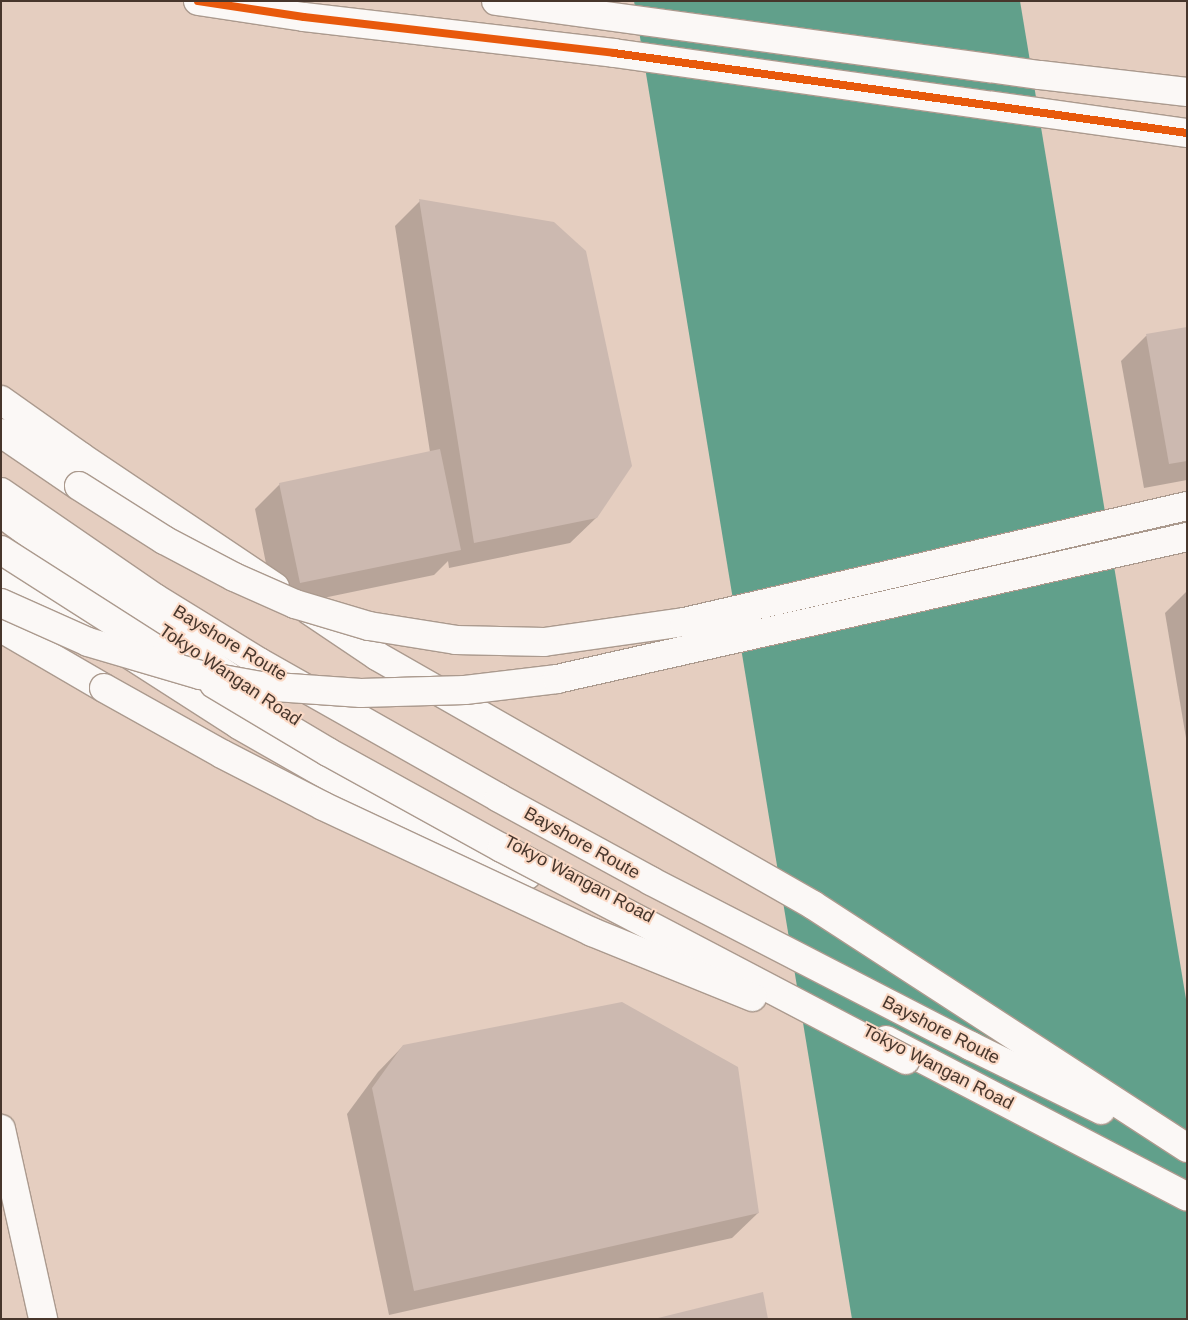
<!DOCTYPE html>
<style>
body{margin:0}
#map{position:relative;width:1188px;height:1320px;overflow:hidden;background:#e5cec0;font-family:Arial,sans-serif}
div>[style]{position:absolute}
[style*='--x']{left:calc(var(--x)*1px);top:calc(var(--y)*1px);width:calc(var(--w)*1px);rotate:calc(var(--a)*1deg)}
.water>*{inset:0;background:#61a08b}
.shadow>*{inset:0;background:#0003}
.building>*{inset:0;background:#ccb9b0}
.roads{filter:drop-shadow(1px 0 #ab9a8e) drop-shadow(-1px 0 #ab9a8e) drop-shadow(0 1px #ab9a8e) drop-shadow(0 -1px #ab9a8e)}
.minor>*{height:28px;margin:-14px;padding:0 14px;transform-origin:14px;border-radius:14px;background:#fbf8f6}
.highway>*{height:28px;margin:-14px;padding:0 14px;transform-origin:14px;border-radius:14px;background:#fbf8f6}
.bridges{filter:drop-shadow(1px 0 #ab9a8e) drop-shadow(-1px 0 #ab9a8e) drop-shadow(0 1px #ab9a8e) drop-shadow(0 -1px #ab9a8e)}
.highway-bridge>*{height:28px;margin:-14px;padding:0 14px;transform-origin:14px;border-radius:14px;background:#fbf8f6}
.cycleway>*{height:8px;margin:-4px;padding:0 4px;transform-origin:4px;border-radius:4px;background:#e8590c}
span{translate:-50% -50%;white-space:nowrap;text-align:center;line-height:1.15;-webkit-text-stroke:4px #fbd9c5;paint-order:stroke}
.street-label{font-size:18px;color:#47362c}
.frame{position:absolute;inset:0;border:2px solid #47362c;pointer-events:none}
</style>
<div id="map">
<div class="water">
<div style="clip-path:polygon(634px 1px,1020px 1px,1187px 1005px,1187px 1319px,852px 1319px)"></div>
</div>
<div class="shadow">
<div style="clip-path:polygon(420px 201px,596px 518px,570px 543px,449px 568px,448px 561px,434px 575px,275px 608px,255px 509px,280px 484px,430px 452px,395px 226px)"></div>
<div style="clip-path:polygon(1187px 328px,1187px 480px,1144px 488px,1121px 361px,1146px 336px)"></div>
<div style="clip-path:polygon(1187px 591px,1187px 744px,1165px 613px)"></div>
<div style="clip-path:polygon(403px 1046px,758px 1213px,732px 1238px,389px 1315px,347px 1114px,378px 1072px)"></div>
</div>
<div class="building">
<div style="clip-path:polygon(419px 199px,554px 222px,586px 251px,632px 466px,597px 518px,474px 543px)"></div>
<div style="clip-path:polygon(1187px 327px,1187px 461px,1169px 464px,1146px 334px)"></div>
<div style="clip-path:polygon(440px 449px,461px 550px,300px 583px,279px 483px)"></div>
<div style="clip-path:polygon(622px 1002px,738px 1067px,759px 1213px,414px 1291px,372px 1088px,403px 1045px)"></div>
<div style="clip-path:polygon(763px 1292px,768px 1319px,658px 1319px,658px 1318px)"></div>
</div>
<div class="roads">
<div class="minor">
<div style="--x:198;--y:1;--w:107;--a:8.6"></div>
<div style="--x:304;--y:17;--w:312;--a:6.6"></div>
<div style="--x:614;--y:53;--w:579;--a:7.95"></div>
<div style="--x:496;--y:1;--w:549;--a:7.75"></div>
<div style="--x:1040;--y:75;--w:148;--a:6.6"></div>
<div style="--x:1;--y:1129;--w:195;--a:77.5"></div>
</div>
<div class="highway">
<div style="--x:1;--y:400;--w:97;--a:35.3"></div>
<div style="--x:80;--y:456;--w:235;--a:33.9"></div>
<div style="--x:1;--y:433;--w:94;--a:34.2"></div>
<div style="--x:1;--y:492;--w:187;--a:34.5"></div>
<div style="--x:155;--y:598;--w:122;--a:31.6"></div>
<div style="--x:259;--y:662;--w:276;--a:29.5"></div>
<div style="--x:499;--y:798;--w:173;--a:28.6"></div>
<div style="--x:651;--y:881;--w:360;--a:27.3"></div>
<div style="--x:971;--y:1046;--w:145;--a:26.2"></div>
<div style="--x:1;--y:513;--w:198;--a:36.2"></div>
<div style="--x:161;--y:630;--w:96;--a:34.4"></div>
<div style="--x:1;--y:572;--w:283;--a:32.7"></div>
<div style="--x:239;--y:725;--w:111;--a:29.8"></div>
<div style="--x:335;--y:780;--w:110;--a:27.5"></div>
<div style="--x:433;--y:831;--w:104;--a:25.1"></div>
<div style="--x:310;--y:611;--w:81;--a:33.9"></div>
<div style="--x:377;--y:656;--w:502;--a:29.73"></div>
<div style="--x:813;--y:905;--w:446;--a:33"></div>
<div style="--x:1;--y:628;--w:119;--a:30.2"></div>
<div style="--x:886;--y:1040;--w:339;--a:27.5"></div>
</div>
</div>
<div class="bridges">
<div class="highway-bridge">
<div style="--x:79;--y:486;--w:101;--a:32.4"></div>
<div style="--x:164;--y:540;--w:79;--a:27.9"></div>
<div style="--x:234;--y:577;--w:67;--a:23.9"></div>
<div style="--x:295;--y:604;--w:77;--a:16.6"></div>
<div style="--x:369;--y:626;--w:88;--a:9.1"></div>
<div style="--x:456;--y:640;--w:88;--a:1.3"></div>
<div style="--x:544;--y:642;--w:141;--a:-8.1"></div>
<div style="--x:684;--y:622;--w:516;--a:-12.99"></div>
<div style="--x:1;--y:550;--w:201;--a:32.6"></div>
<div style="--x:1;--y:603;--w:95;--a:24.1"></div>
<div style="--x:88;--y:642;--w:117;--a:16.4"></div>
<div style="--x:200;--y:675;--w:62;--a:10.2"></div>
<div style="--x:261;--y:686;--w:100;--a:4"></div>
<div style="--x:361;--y:693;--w:104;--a:-1.7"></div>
<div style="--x:465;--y:690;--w:93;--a:-6.8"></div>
<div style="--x:557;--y:679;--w:646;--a:-12.7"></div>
<div style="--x:214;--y:684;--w:133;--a:30.8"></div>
<div style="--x:328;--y:752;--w:199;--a:28.9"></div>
<div style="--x:502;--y:848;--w:456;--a:27.7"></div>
<div style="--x:104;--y:688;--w:135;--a:29.2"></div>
<div style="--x:222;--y:754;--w:114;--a:27.2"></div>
<div style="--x:323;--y:806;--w:297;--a:25.1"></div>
<div style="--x:592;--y:932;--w:173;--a:22.1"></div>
</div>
</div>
<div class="cycleway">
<div style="--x:198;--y:1;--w:107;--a:8.6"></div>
<div style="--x:304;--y:17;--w:312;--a:6.6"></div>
<div style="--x:614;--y:53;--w:579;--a:7.95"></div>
</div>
<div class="street-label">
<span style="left:230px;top:643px;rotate:31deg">Bayshore Route</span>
<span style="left:230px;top:675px;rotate:34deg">Tokyo Wangan Road</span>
<span style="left:582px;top:843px;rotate:29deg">Bayshore Route</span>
<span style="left:579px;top:879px;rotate:28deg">Tokyo Wangan Road</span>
<span style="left:941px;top:1030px;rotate:27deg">Bayshore Route</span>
<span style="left:938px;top:1067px;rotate:27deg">Tokyo Wangan Road</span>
</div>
<div class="frame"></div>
</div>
